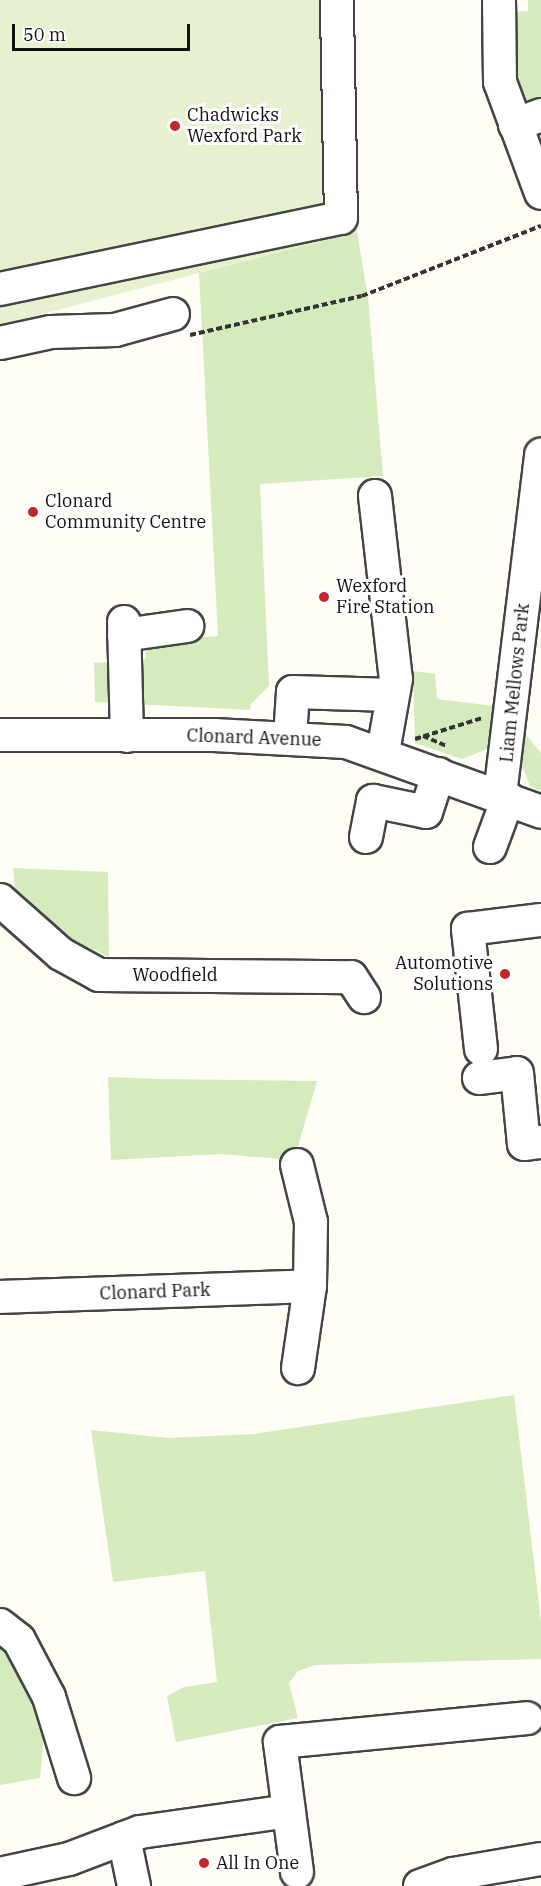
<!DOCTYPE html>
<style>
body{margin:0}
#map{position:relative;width:541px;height:1886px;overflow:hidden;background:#fffdf5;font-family:"IBM Plex Serif",serif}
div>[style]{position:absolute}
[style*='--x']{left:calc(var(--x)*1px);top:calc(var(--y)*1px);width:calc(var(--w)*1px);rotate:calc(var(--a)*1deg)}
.green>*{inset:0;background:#d5ebbd}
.pitch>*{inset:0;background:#e6f2cf}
.path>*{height:4px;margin-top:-2px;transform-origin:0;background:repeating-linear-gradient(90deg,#333 0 6px,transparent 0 9px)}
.roads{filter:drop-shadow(2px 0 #444) drop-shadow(-2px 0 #444) drop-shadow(0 2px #444) drop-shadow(0 -2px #444)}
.minor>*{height:32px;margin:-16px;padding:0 16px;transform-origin:16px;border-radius:16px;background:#fff}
.dots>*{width:16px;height:16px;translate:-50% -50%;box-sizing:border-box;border:3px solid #fff;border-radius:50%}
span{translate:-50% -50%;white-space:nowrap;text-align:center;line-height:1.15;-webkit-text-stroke:6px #fff;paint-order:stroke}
.poi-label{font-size:18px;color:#111}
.left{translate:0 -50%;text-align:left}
.right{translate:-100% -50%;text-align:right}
.street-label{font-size:18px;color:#111}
.scale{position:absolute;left:12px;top:24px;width:178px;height:27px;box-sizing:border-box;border:3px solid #111;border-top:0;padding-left:8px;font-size:18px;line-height:21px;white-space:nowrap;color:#111;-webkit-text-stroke:4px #fff;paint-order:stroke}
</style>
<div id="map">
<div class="green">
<div style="clip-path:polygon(528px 0,541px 0,541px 102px,536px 104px,525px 103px,511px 90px,511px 12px,528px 11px)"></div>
<div style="clip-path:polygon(357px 232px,368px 297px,383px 476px,260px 484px,269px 686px,251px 704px,250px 710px,95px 702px,94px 663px,146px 659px,145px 641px,218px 636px,199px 273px)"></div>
<div style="clip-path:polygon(413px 671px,435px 674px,437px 699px,494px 706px,497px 723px,494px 740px,485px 750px,462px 759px,415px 743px)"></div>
<div style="clip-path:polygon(526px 735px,541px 753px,541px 791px,530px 786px,521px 763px)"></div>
<div style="clip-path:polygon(13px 868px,108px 872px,109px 957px,75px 941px,15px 888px)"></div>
<div style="clip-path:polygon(108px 1077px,162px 1079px,317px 1081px,294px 1160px,221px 1154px,111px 1160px)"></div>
<div style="clip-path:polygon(514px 1395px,541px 1621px,541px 1659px,315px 1665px,298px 1671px,289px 1683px,298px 1718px,176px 1742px,167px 1696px,184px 1687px,217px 1682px,205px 1571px,113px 1582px,91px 1430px,169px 1438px,254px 1434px)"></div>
<div style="clip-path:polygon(0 1636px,45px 1724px,40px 1778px,0 1785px)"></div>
</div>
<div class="pitch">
<div style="clip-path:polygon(0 0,347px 0,344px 21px,357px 232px,0 325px)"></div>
</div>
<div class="path">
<div style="--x:190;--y:335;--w:176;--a:-12.8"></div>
<div style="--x:362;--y:296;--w:192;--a:-21.4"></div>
<div style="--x:423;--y:736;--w:25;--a:23"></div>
<div style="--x:415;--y:739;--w:70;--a:-17.4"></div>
</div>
<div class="roads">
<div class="minor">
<div style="--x:499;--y:0;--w:82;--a:89.3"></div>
<div style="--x:500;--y:82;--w:118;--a:69.7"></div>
<div style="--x:515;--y:125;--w:28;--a:-21"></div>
<div style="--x:0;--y:289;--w:348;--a:-11.8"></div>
<div style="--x:341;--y:218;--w:218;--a:-91.1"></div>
<div style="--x:0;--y:343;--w:52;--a:-12.2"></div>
<div style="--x:51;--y:332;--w:64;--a:-1.8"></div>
<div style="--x:115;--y:330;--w:60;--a:-15.4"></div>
<div style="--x:375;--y:496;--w:184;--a:83.5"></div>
<div style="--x:396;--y:679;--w:74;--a:100.1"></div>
<div style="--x:124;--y:622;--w:114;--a:88.5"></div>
<div style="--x:124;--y:635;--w:64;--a:-8.1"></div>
<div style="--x:0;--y:735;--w:214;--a:0"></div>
<div style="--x:214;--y:735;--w:132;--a:3"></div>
<div style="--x:346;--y:742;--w:207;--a:19.7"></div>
<div style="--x:290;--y:737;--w:45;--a:-86.2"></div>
<div style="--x:293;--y:692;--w:99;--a:1.7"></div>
<div style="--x:500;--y:795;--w:343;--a:-83.1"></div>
<div style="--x:366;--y:837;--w:37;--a:-79"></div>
<div style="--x:373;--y:801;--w:54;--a:11.7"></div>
<div style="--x:426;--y:812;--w:40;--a:-72"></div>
<div style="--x:490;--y:847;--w:52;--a:-69.8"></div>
<div style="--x:0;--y:900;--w:81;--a:41.5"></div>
<div style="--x:61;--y:954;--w:43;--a:28.9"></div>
<div style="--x:99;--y:975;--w:252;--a:0.5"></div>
<div style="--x:351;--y:977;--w:24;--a:57"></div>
<div style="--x:481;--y:1049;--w:121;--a:-96.2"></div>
<div style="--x:468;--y:929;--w:74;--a:-7"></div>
<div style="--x:479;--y:1078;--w:38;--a:-7"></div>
<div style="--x:517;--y:1073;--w:71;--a:84.4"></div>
<div style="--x:524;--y:1144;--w:17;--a:-7"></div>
<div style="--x:297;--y:1165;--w:59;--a:76.2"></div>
<div style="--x:311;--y:1222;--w:64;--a:90.9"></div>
<div style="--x:310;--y:1286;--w:83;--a:98.3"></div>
<div style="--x:0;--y:1297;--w:310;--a:-2"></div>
<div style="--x:0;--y:1625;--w:24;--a:38"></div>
<div style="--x:19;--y:1640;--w:64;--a:62.2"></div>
<div style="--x:49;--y:1697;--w:85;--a:72.8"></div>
<div style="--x:124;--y:1838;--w:49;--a:78.2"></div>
<div style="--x:297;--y:1872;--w:131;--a:-97.5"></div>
<div style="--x:280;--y:1742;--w:248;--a:-5.5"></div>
<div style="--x:0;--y:1874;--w:71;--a:-12.3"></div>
<div style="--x:69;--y:1859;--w:76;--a:-20.8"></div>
<div style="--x:140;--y:1832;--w:150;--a:-8"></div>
<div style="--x:420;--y:1886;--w:35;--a:-20"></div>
<div style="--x:453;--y:1874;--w:89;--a:-9.7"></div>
</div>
</div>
<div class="dots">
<div style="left:175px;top:126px;background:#c4262e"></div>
<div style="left:33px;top:512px;background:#c4262e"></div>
<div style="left:324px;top:597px;background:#c4262e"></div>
<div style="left:505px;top:974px;background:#c4262e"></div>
<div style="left:204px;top:1863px;background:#c4262e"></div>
</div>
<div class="poi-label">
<span class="left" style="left:187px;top:126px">Chadwicks<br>Wexford Park</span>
<span class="left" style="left:45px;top:512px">Clonard<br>Community Centre</span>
<span class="left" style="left:336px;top:597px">Wexford<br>Fire Station</span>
<span class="right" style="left:493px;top:974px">Automotive<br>Solutions</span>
<span class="left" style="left:216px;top:1863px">All In One</span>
</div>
<div class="street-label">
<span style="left:515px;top:683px;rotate:-84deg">Liam Mellows Park</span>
<span style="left:254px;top:738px;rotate:2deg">Clonard Avenue</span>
<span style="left:175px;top:975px">Woodfield</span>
<span style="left:155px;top:1292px;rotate:-2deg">Clonard Park</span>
</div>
<div class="scale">50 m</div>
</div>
